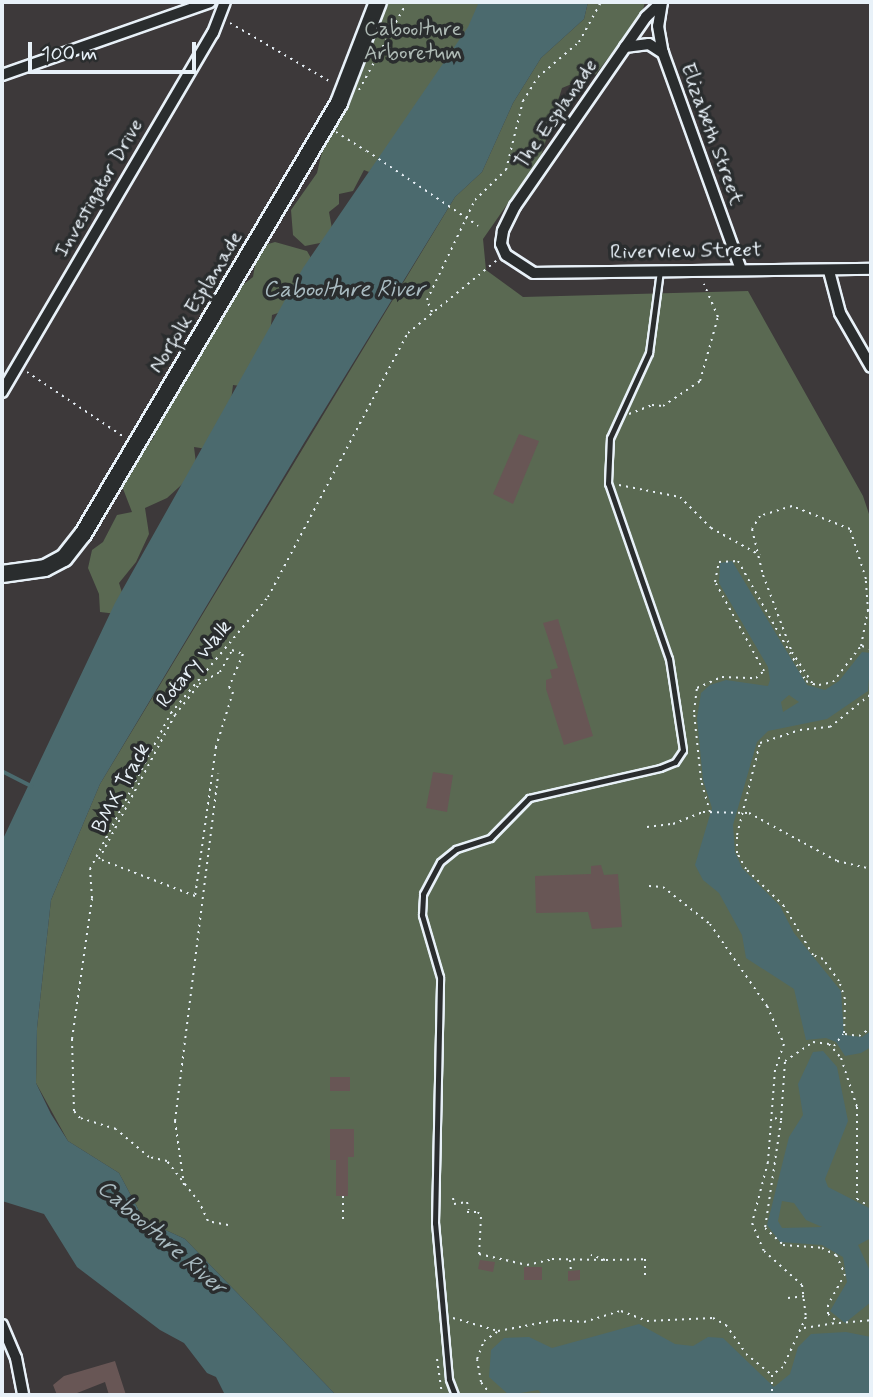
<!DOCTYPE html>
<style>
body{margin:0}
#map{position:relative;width:873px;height:1397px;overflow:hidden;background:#3d393a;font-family:Mynerve,sans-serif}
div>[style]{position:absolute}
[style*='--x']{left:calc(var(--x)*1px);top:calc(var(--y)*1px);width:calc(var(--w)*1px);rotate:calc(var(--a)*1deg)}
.green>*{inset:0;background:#5a6952}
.water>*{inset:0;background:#4b6a6e}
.stream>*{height:3.5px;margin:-1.75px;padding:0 1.75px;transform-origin:1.75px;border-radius:1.75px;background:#4b6a6e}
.building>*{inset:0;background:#685655}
.path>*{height:2px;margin-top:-1px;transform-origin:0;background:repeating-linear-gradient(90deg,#e8f1f8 0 2px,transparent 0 7px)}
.roads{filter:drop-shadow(2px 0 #e8f1f8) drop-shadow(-2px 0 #e8f1f8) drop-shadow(0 2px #e8f1f8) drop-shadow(0 -2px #e8f1f8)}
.lane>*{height:5px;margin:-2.5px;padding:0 2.5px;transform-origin:2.5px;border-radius:2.5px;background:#2a2d2e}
.street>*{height:10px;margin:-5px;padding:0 5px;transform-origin:5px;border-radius:5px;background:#2a2d2e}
.secondary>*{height:16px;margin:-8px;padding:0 8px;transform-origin:8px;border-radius:8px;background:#2a2d2e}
.path-bridge>*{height:2px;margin-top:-1px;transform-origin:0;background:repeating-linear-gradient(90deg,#e8f1f8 0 2px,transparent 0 7px)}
span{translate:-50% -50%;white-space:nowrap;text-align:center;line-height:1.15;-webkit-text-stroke:7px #2a2d2e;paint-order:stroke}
.park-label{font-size:21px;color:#afbbb6}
.street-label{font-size:21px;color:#e8f1f8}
.water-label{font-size:23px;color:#a9bbc1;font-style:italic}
.frame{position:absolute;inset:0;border:4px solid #e8f1f8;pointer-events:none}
.scale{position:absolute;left:28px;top:42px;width:168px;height:32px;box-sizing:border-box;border:4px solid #e8f1f8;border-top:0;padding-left:9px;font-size:21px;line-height:24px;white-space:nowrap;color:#e8f1f8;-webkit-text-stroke:5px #2a2d2e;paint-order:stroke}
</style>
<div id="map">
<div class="green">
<div style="clip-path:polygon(387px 2px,502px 2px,369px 172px,364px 170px,353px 191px,339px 194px,339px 204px,329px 212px,333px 234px,325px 242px,305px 246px,293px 235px,291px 210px,317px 173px,324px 143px,363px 55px,369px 51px)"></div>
<div style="clip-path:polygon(588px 2px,645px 2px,642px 13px,596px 74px,562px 88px,541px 156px,483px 239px,486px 270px,523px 297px,748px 291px,863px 496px,871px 520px,871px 1395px,336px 1395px,185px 1239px,144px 1220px,119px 1173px,68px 1141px,36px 1083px,37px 1028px,51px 900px,100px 784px,455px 197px,482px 172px,513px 103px,541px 58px,584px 19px)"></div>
<div style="clip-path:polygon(275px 242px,307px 251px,315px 265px,309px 278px,296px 277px,295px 291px,284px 296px,287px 301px,281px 312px,272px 315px,270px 335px,248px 387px,233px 385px,231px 401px,207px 449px,194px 447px,196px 463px,189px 478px,167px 498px,145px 508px,149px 534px,136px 562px,119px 583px,126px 605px,117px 614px,100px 612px,99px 594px,88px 568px,92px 550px,103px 542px,117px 515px,132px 512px,120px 481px,154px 437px,157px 423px,174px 400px,177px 384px,237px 289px,253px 277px,258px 247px)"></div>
</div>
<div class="water">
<div style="clip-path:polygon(479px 2px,588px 2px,584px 19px,541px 58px,513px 103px,482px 172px,455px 197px,304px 443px,100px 784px,51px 900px,37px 1028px,36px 1083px,51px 1114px,68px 1141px,119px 1173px,144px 1220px,185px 1239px,336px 1395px,225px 1395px,216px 1377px,207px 1373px,184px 1343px,160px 1330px,77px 1267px,44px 1214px,2px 1201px,2px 841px,115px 603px,303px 268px,468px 27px)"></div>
<div style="clip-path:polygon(evenodd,732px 561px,807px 685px,825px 690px,839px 681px,862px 652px,871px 653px,868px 691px,827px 719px,768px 731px,757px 742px,733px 825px,735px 852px,742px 868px,780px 906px,794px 933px,841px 991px,844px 1035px,862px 1037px,871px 1031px,871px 1047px,861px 1053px,845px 1056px,836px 1042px,826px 1038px,806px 1040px,794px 989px,746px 958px,742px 935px,719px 893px,703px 880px,695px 865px,712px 808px,703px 780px,697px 718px,701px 693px,710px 685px,726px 680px,768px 686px,770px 680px,768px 667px,719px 583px,720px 563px,732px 561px,789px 695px,799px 702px,783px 712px,781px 702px,789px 695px)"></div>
<div style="clip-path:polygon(evenodd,823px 1051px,837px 1067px,848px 1121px,825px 1179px,828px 1187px,871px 1209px,871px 1238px,858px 1245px,871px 1273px,871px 1302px,845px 1323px,830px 1311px,847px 1282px,843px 1257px,822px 1245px,780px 1242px,767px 1225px,789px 1137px,803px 1115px,798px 1084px,813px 1052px,823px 1051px,782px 1201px,794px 1203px,806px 1220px,822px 1227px,782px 1228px,778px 1221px,782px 1201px)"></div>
<div style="clip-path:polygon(639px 1324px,675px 1344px,693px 1346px,708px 1337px,723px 1338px,774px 1387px,790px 1374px,798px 1347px,811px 1334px,846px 1332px,871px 1337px,871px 1395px,543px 1395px,538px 1390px,509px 1395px,489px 1377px,491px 1350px,504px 1338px,529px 1337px,552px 1348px)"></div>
</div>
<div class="stream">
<div style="--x:2;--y:771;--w:33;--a:27"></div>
</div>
<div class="building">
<div style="clip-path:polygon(519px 434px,539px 441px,513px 504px,493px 494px)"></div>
<div style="clip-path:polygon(558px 619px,593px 736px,564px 745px,546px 689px,546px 680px,552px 678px,550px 670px,558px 668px,543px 623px)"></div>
<div style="clip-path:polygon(433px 772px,453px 775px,447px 812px,426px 808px)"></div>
<div style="clip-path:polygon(601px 865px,604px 875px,618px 874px,622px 927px,592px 929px,588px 912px,536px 913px,535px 876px,591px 874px,591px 866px)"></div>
<div style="clip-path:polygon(330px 1077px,350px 1077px,350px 1091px,330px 1091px)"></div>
<div style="clip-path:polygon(330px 1129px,354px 1129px,354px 1157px,348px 1157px,348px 1196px,336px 1196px,336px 1160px,330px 1160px)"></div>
<div style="clip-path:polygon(480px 1260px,495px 1262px,493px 1272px,478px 1269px)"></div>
<div style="clip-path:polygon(524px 1267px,542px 1267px,542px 1280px,524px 1280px)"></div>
<div style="clip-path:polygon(580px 1270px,580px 1280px,568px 1281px,568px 1271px)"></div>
<div style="clip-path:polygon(115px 1361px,126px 1395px,109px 1395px,105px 1382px,72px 1395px,57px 1395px,53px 1385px,64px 1376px)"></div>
</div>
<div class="path">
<div style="--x:230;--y:23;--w:117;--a:30.3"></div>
<div style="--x:359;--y:90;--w:100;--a:-61.4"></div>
<div style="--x:336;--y:132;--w:36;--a:32"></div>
<div style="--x:432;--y:312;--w:13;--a:-113"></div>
<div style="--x:427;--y:300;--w:111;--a:-64.4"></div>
<div style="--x:475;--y:200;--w:43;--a:-44.1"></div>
<div style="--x:506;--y:170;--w:71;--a:-76.2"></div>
<div style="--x:523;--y:101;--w:28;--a:-58"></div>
<div style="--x:538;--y:77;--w:54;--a:-40.5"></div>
<div style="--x:579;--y:42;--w:46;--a:-61.2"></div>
<div style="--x:27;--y:372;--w:117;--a:33.8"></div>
<div style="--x:629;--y:414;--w:25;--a:-21"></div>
<div style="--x:652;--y:405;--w:11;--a:5"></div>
<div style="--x:663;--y:406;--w:45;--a:-34"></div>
<div style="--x:700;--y:381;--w:66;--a:-74.3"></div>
<div style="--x:718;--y:317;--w:36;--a:-113"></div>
<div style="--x:619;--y:485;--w:62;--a:11.1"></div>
<div style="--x:680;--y:497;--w:44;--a:45"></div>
<div style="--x:711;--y:528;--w:56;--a:28.9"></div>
<div style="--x:862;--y:646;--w:9;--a:18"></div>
<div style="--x:232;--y:650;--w:12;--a:20"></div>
<div style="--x:243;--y:654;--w:36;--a:113"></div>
<div style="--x:229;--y:687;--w:6;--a:51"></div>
<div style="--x:233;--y:692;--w:58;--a:107.2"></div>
<div style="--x:216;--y:747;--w:150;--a:98"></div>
<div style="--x:195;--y:896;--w:103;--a:-158.9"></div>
<div style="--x:99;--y:859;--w:163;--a:-62.2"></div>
<div style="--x:175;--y:715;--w:39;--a:-52"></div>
<div style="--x:199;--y:684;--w:24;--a:-30"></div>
<div style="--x:220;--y:672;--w:25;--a:-61"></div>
<div style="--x:710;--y:812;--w:33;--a:-106"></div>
<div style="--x:701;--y:780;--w:68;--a:-95.9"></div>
<div style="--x:694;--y:712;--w:24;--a:-83"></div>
<div style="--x:697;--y:688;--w:27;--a:-24"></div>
<div style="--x:722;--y:677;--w:34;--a:2"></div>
<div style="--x:756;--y:678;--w:11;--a:-41"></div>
<div style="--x:764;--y:671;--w:102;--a:-118.8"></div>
<div style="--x:715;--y:582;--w:20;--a:-79"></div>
<div style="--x:719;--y:562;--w:19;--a:-3"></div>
<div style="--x:738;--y:561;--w:138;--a:60.5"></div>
<div style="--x:806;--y:681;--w:8;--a:23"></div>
<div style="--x:813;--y:684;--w:6;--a:9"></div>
<div style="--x:819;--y:685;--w:14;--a:-12"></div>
<div style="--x:833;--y:682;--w:46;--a:-52.1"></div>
<div style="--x:861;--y:646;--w:36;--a:-79"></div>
<div style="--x:868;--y:611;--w:32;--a:-94"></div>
<div style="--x:866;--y:579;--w:52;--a:-107.7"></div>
<div style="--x:850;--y:529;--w:62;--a:-158.4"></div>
<div style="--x:792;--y:506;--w:34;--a:163"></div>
<div style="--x:760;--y:516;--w:15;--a:122"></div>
<div style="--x:752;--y:529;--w:47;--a:76.6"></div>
<div style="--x:763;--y:575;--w:82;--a:69.4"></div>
<div style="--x:792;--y:652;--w:38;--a:57"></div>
<div style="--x:647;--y:827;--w:26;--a:-7"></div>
<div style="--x:673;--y:824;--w:32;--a:-22"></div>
<div style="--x:703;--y:812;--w:46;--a:1.2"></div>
<div style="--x:749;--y:813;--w:100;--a:28.6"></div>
<div style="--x:837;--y:861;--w:35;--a:13"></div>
<div style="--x:649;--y:886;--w:14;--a:4"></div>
<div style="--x:663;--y:887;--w:60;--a:38.2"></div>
<div style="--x:710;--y:924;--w:100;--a:55.2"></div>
<div style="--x:767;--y:1006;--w:42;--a:65.9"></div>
<div style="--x:784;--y:1044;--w:28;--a:109"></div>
<div style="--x:775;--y:1070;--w:92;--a:94.4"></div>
<div style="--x:768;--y:1162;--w:63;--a:104.7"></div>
<div style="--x:752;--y:1223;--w:30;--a:67"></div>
<div style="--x:764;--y:1251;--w:51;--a:41.8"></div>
<div style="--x:802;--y:1285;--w:32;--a:83"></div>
<div style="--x:806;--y:1317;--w:55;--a:114.7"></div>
<div style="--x:783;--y:1367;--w:14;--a:144"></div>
<div style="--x:844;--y:1033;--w:34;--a:-88"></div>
<div style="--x:845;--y:999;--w:19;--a:-108"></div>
<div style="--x:839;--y:981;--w:27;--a:-126"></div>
<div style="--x:823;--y:959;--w:11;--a:-158"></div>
<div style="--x:813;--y:955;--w:57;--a:-120.6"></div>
<div style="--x:784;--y:906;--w:53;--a:-135.8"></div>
<div style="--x:746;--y:869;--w:18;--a:-119"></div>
<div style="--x:737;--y:853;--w:18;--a:-90"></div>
<div style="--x:737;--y:835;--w:95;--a:-76"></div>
<div style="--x:760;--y:743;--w:42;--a:-18"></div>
<div style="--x:800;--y:730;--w:30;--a:-6"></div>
<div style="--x:830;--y:727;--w:53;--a:-38.8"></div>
<div style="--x:845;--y:1034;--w:14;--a:8"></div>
<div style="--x:859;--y:1036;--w:14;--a:-34"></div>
<div style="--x:834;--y:1046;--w:15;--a:-53"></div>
<div style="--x:775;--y:1118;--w:7;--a:27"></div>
<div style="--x:781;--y:1121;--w:108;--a:98.5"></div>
<div style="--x:765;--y:1228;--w:25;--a:43"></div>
<div style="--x:783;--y:1245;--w:39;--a:4"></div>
<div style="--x:822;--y:1248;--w:16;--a:27"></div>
<div style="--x:836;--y:1255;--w:21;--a:65"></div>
<div style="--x:845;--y:1274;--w:35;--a:119"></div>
<div style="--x:828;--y:1305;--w:9;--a:90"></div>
<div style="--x:828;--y:1314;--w:14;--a:39"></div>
<div style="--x:839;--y:1323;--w:32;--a:-5"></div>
<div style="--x:781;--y:1120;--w:59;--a:-86.1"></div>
<div style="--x:785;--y:1061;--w:34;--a:-34"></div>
<div style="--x:813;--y:1042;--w:16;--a:7"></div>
<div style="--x:829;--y:1044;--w:18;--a:49"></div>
<div style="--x:841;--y:1058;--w:52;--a:71.9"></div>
<div style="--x:857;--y:1107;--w:92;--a:90"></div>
<div style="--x:857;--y:1199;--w:16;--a:30"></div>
<div style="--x:184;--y:1185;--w:65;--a:-98"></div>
<div style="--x:175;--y:1121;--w:350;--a:-82.9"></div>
<div style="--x:343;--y:1196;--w:26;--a:90"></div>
<div style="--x:453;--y:1198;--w:6;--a:81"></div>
<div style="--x:454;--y:1204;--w:13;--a:-9"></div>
<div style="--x:467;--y:1202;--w:8;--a:76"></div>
<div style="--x:467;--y:1212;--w:11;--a:0"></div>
<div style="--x:478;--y:1212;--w:6;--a:59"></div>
<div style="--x:481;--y:1217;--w:37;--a:93"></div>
<div style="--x:479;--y:1254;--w:49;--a:12.9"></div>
<div style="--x:527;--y:1265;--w:26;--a:-13"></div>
<div style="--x:552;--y:1259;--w:53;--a:1.1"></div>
<div style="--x:605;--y:1260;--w:15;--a:-160"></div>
<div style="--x:228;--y:1225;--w:20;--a:-169"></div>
<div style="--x:208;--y:1221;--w:21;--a:-115"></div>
<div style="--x:199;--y:1202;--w:52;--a:-128"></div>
<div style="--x:167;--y:1161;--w:18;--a:-167"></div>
<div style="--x:149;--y:1157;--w:43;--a:-139.7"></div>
<div style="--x:116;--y:1129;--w:38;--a:-163"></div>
<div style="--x:80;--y:1118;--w:9;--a:-131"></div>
<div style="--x:74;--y:1111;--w:72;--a:-91.6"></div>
<div style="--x:72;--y:1039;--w:142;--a:-81.9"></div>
<div style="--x:92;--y:898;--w:29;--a:-94"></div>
<div style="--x:90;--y:869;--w:176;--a:-62.6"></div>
<div style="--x:171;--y:713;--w:151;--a:-50.1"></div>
<div style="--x:268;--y:597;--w:299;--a:-62.1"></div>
<div style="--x:408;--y:333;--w:114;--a:-39.3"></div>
<div style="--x:570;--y:1260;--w:11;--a:85"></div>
<div style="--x:606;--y:1260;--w:39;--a:-1"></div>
<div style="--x:645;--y:1259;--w:19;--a:90"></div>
<div style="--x:788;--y:1298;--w:18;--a:-6"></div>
<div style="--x:453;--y:1318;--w:47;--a:16.1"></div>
<div style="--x:498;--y:1331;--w:59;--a:-10.7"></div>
<div style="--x:556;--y:1320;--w:28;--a:4"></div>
<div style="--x:584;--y:1322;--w:39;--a:-17"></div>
<div style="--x:621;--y:1311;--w:28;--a:21"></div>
<div style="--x:647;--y:1321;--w:66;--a:-2.6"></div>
<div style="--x:713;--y:1318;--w:15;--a:28"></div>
<div style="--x:726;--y:1325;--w:35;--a:55"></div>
<div style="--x:746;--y:1354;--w:33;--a:39"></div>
<div style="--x:772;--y:1375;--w:20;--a:90"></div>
<div style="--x:804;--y:1328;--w:32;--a:-9"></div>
<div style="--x:437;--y:1359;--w:36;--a:82"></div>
<div style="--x:491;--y:1395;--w:16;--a:-128"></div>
<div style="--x:481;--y:1382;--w:23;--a:-100"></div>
<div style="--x:477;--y:1359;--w:19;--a:-69"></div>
<div style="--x:484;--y:1341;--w:16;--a:-35"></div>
</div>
<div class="roads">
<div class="lane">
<div style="--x:455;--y:1395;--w:17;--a:-111"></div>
<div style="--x:449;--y:1379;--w:157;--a:-95.1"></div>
<div style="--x:435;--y:1223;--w:246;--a:-88.8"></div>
<div style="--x:440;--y:977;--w:65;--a:-106.2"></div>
<div style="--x:422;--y:915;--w:21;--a:-87"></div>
<div style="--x:423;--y:894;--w:36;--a:-62"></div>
<div style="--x:440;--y:862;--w:21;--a:-39"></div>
<div style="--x:456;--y:849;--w:36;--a:-18"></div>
<div style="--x:490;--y:838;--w:56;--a:-45.7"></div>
<div style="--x:529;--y:798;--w:134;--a:-12.9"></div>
<div style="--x:660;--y:768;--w:16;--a:-22"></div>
<div style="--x:675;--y:762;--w:14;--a:-56"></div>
<div style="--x:683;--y:750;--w:92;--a:-98.7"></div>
<div style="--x:669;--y:659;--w:186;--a:-109.1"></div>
<div style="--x:608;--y:483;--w:45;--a:-87.5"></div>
<div style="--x:610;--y:438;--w:94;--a:-65.4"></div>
<div style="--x:649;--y:353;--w:83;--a:-82.4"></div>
</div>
<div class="street">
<div style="--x:662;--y:2;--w:22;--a:137"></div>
<div style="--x:646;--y:17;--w:230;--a:124.7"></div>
<div style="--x:515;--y:206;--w:28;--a:116"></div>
<div style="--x:503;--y:231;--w:13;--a:99"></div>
<div style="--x:501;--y:244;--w:12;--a:66"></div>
<div style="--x:506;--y:255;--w:33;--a:33"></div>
<div style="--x:534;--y:273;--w:337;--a:-0.7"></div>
<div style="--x:662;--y:2;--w:24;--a:99"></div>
<div style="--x:658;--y:26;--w:27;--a:80"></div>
<div style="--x:663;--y:53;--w:227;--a:70.2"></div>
<div style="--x:625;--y:47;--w:24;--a:-7"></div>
<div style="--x:649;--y:44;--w:17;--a:33"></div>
<div style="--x:2;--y:75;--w:220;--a:-19.3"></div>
<div style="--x:829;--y:271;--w:43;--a:75.3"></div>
<div style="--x:840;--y:313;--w:62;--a:60.1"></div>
<div style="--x:2;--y:392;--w:416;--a:-59.6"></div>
<div style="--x:213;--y:33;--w:33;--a:-69"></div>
<div style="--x:2;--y:1325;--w:36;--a:67"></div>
<div style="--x:16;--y:1358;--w:38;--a:79"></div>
</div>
<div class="secondary">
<div style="--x:2;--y:574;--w:43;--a:-7.9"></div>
<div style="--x:45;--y:568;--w:21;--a:-28"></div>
<div style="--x:64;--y:558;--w:31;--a:-52"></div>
<div style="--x:83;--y:534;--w:501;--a:-59.29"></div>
<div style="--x:339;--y:103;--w:108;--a:-68.9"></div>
</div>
</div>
<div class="path-bridge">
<div style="--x:367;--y:151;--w:134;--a:34"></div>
</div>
<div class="park-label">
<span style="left:413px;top:41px">Caboolture<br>Arboretum</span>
</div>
<div class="street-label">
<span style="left:556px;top:114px;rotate:-55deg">The Esplanade</span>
<span style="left:712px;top:134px;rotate:70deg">Elizabeth Street</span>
<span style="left:99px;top:188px;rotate:-60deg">Investigator Drive</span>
<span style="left:686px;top:251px;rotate:-1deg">Riverview Street</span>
<span style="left:196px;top:302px;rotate:-59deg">Norfolk Esplanade</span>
<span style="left:194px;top:664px;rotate:-51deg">Rotary Walk</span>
<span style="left:121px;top:788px;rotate:-62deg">BMX Track</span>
</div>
<div class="water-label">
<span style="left:344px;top:290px">Caboolture River</span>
<span style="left:161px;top:1238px;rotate:41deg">Caboolture River</span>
</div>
<div class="frame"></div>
<div class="scale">100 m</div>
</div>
